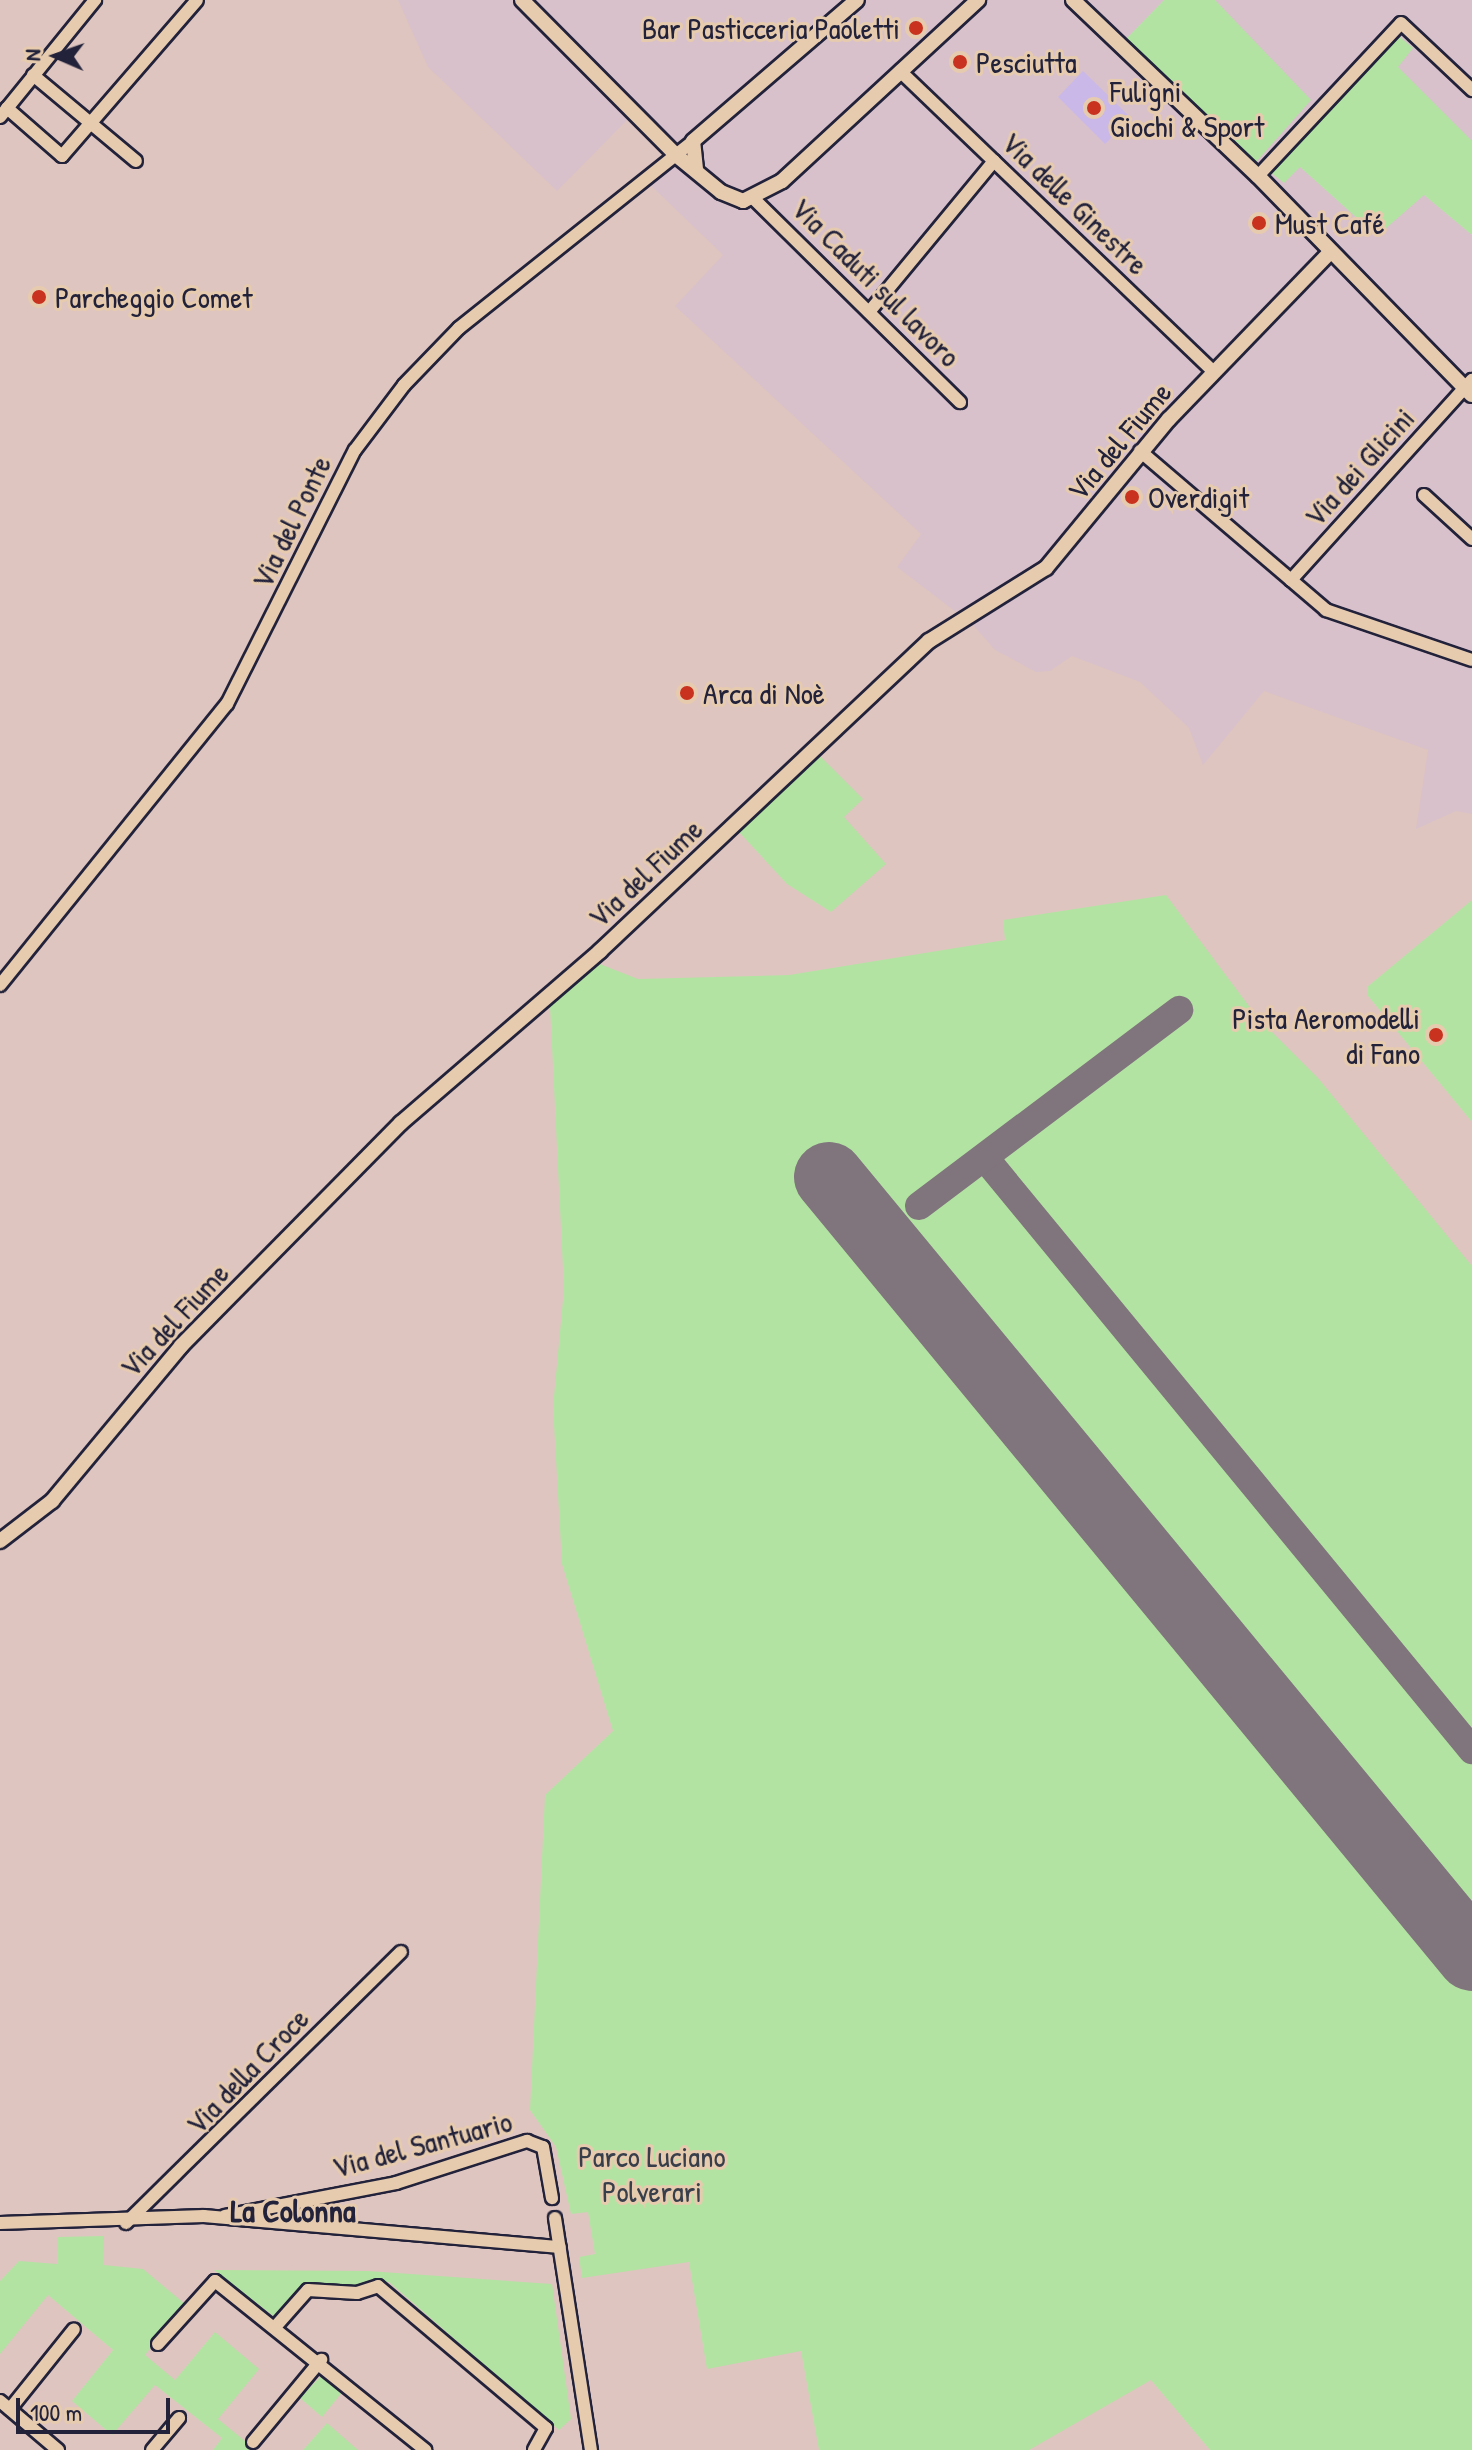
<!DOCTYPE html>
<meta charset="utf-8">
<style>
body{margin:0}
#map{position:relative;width:1472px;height:2450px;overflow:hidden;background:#dec5bf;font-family:"Patrick Hand",sans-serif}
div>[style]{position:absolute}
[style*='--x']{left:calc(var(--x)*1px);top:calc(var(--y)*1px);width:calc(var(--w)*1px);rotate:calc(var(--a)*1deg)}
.built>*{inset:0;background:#d8c1cb}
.green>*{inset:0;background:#b3e3a3}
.taxiway>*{height:28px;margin:-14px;padding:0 14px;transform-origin:14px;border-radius:14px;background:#80747d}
.runway>*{height:70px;margin:-35px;padding:0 35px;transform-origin:35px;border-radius:35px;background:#80747d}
.building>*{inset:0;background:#c9b8e8}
.roads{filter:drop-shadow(2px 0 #22223b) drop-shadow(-2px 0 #22223b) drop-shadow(0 2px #22223b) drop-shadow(0 -2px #22223b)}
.minor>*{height:12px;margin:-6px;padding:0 6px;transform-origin:6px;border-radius:6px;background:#e7cbae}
.tertiary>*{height:14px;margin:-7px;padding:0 7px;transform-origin:7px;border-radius:7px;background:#e7cbae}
.dots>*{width:22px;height:22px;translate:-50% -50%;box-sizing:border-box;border:4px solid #e7cbae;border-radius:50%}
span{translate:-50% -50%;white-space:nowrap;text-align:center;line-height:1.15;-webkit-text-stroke:6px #e7cbae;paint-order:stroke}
.poi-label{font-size:30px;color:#22223b}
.right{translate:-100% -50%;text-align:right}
.left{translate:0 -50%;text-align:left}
.street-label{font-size:30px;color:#22223b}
.park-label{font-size:30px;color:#383f4b}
.neighbourhood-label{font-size:32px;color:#22223b;font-weight:700}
.north{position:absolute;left:16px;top:16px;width:80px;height:80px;-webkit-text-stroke:6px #e7cbae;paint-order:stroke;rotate:272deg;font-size:22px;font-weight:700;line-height:32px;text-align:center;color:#22223b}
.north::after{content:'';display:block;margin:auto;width:28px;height:36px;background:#22223b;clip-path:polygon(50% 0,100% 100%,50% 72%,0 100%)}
.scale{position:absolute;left:16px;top:2398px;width:154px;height:36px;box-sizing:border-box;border:4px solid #22223b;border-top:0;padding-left:10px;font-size:24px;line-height:28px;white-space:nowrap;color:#22223b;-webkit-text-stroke:6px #e7cbae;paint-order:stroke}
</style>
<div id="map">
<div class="built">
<div style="clip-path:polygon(398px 0,1472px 0,1472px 814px,1456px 811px,1416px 829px,1428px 750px,1264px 691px,1203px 765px,1189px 728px,1140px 682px,1072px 656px,1050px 671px,1036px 672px,995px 650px,973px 625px,897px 567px,921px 534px,675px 306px,723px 255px,640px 175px,665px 155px,627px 120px,557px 191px,428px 67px)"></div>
</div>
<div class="green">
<div style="clip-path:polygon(1164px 0,1215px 0,1311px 100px,1256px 162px,1125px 40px)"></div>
<div style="clip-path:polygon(1399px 36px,1413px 48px,1398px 67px,1472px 141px,1472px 235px,1424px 195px,1377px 236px,1300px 167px,1284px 183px,1270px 172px)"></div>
<div style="clip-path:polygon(817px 753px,863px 799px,844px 817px,886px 864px,831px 912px,787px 884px,738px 831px)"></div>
<div style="clip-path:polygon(1166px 895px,1257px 1017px,1318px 1078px,1472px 1266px,1472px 2450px,1210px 2450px,1151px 2380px,1029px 2450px,819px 2450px,801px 2351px,707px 2369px,689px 2262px,582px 2278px,579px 2257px,595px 2254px,588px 2212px,571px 2214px,556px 2147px,530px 2110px,545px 1795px,613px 1731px,562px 1564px,553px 1407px,564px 1289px,550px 1006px,592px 961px,638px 979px,789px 975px,1005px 940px,1003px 920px)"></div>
<div style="clip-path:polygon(1472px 900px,1472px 1122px,1368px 996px,1367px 987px)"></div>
<div style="clip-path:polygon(103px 2236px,104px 2265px,143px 2269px,185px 2304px,145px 2355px,175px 2380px,215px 2332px,259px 2369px,218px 2419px,256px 2450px,213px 2450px,222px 2438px,155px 2385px,112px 2435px,72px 2401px,113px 2350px,48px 2295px,0 2354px,0 2281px,19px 2261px,57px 2264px,58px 2237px)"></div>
<div style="clip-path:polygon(214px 2270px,368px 2271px,552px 2284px,571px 2419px,559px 2430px,389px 2282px,311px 2292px,281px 2322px)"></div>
<div style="clip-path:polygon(322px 2375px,343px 2391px,322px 2417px,300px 2398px)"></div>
<div style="clip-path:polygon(327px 2423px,358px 2450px,303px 2450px)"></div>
</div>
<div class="taxiway">
<div style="--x:985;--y:1158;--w:767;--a:50.56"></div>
<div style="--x:919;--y:1206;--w:326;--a:-37"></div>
</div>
<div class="runway">
<div style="--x:829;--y:1177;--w:1010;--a:50.46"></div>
</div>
<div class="building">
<div style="clip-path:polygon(1083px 71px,1131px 118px,1105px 144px,1058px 97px)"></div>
</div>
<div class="roads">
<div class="minor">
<div style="--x:900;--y:71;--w:435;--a:43.8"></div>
<div style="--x:33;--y:75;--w:134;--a:39.9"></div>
<div style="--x:7;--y:108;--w:73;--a:41.1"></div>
<div style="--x:62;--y:156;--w:206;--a:-49.1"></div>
<div style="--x:0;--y:117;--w:151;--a:-50.9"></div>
<div style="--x:1258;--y:176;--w:209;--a:-46.9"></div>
<div style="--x:1401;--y:23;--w:98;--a:43.3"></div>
<div style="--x:755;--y:200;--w:288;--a:44.6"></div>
<div style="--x:869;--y:312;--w:196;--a:-50.4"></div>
<div style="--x:1140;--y:451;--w:245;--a:40.5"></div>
<div style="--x:1326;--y:610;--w:154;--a:18.9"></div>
<div style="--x:1424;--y:495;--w:65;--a:42.5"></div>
<div style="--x:1291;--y:580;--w:270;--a:-47.9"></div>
<div style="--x:0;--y:985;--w:361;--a:-51.1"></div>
<div style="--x:227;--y:704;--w:284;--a:-63.3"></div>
<div style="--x:355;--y:450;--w:81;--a:-53"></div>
<div style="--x:404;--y:385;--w:79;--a:-46"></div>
<div style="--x:459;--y:328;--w:300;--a:-38.6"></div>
<div style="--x:225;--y:2216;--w:174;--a:-10.9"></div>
<div style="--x:396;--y:2183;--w:138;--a:-17.8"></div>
<div style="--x:527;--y:2141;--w:17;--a:21"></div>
<div style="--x:543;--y:2147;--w:52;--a:80"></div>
<div style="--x:555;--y:2218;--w:235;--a:81.2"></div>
<div style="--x:0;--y:2223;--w:204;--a:-2"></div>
<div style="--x:204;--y:2216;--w:357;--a:5"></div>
<div style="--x:126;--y:2223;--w:386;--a:-44.6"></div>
<div style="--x:276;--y:2326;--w:48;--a:-48.4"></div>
<div style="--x:308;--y:2290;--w:49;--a:3.5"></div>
<div style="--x:357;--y:2293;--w:22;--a:-18"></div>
<div style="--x:378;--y:2286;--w:220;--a:40.2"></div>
<div style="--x:546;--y:2428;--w:25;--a:119"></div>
<div style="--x:158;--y:2344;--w:85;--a:-47.9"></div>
<div style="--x:215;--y:2281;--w:270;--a:38.8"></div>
<div style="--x:0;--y:2401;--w:76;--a:40.2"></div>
<div style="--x:10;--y:2409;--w:102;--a:-51.3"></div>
<div style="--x:253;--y:2442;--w:107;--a:-50.3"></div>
<div style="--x:152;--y:2450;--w:42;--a:-49.8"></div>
</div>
<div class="tertiary">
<div style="--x:522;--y:0;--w:218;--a:45.2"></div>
<div style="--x:676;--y:155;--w:58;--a:39.4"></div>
<div style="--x:721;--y:192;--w:24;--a:22"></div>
<div style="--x:743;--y:201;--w:44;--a:-27.1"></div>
<div style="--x:782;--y:181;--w:267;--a:-42.7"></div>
<div style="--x:1073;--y:0;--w:255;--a:43.6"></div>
<div style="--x:1258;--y:176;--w:306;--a:45.7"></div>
<div style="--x:696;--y:169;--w:28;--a:-96"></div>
<div style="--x:693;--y:141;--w:216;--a:-40.7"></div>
<div style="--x:0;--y:1541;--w:66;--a:-37.6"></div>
<div style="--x:52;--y:1501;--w:202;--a:-50.2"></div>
<div style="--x:181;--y:1346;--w:313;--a:-45.4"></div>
<div style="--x:401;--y:1123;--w:263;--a:-40.8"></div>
<div style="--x:600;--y:951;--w:452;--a:-43.3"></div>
<div style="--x:929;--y:641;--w:138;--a:-32"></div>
<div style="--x:1046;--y:568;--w:193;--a:-50.5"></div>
<div style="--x:1169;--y:419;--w:233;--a:-46"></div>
</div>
</div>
<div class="dots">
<div style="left:916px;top:28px;background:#c8321e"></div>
<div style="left:960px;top:62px;background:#c8321e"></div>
<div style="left:1094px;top:108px;background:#c8321e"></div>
<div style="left:1259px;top:223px;background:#c8321e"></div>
<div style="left:39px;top:297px;background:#c8321e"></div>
<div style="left:1132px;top:497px;background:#c8321e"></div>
<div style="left:687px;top:693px;background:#c8321e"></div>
<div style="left:1436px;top:1035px;background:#c8321e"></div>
</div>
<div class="poi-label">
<span class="right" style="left:900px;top:28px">Bar Pasticceria Paoletti</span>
<span class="left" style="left:976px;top:62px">Pesciutta</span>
<span class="left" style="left:1110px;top:108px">Fuligni<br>Giochi &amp; Sport</span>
<span class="left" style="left:1275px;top:223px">Must Café</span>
<span class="left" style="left:55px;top:297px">Parcheggio Comet</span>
<span class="left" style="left:1148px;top:497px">Overdigit</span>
<span class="left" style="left:703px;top:693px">Arca di Noè</span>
<span class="right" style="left:1420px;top:1035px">Pista Aeromodelli<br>di Fano</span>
</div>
<div class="street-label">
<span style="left:1075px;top:203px;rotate:44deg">Via delle Ginestre</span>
<span style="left:876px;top:282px;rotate:45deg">Via Caduti sul lavoro</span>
<span style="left:1119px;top:441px;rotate:-50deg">Via del Fiume</span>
<span style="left:1359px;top:467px;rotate:-48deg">Via dei Glicini</span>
<span style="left:291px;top:522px;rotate:-64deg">Via del Ponte</span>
<span style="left:645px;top:873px;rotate:-43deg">Via del Fiume</span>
<span style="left:174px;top:1320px;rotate:-47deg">Via del Fiume</span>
<span style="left:247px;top:2071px;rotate:-46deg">Via della Croce</span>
<span style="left:422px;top:2144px;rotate:-15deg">Via del Santuario</span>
</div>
<div class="park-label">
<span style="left:652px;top:2173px">Parco Luciano<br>Polverari</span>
</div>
<div class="neighbourhood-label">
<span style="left:293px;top:2211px">La Colonna</span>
</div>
<div class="north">N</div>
<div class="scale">100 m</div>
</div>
